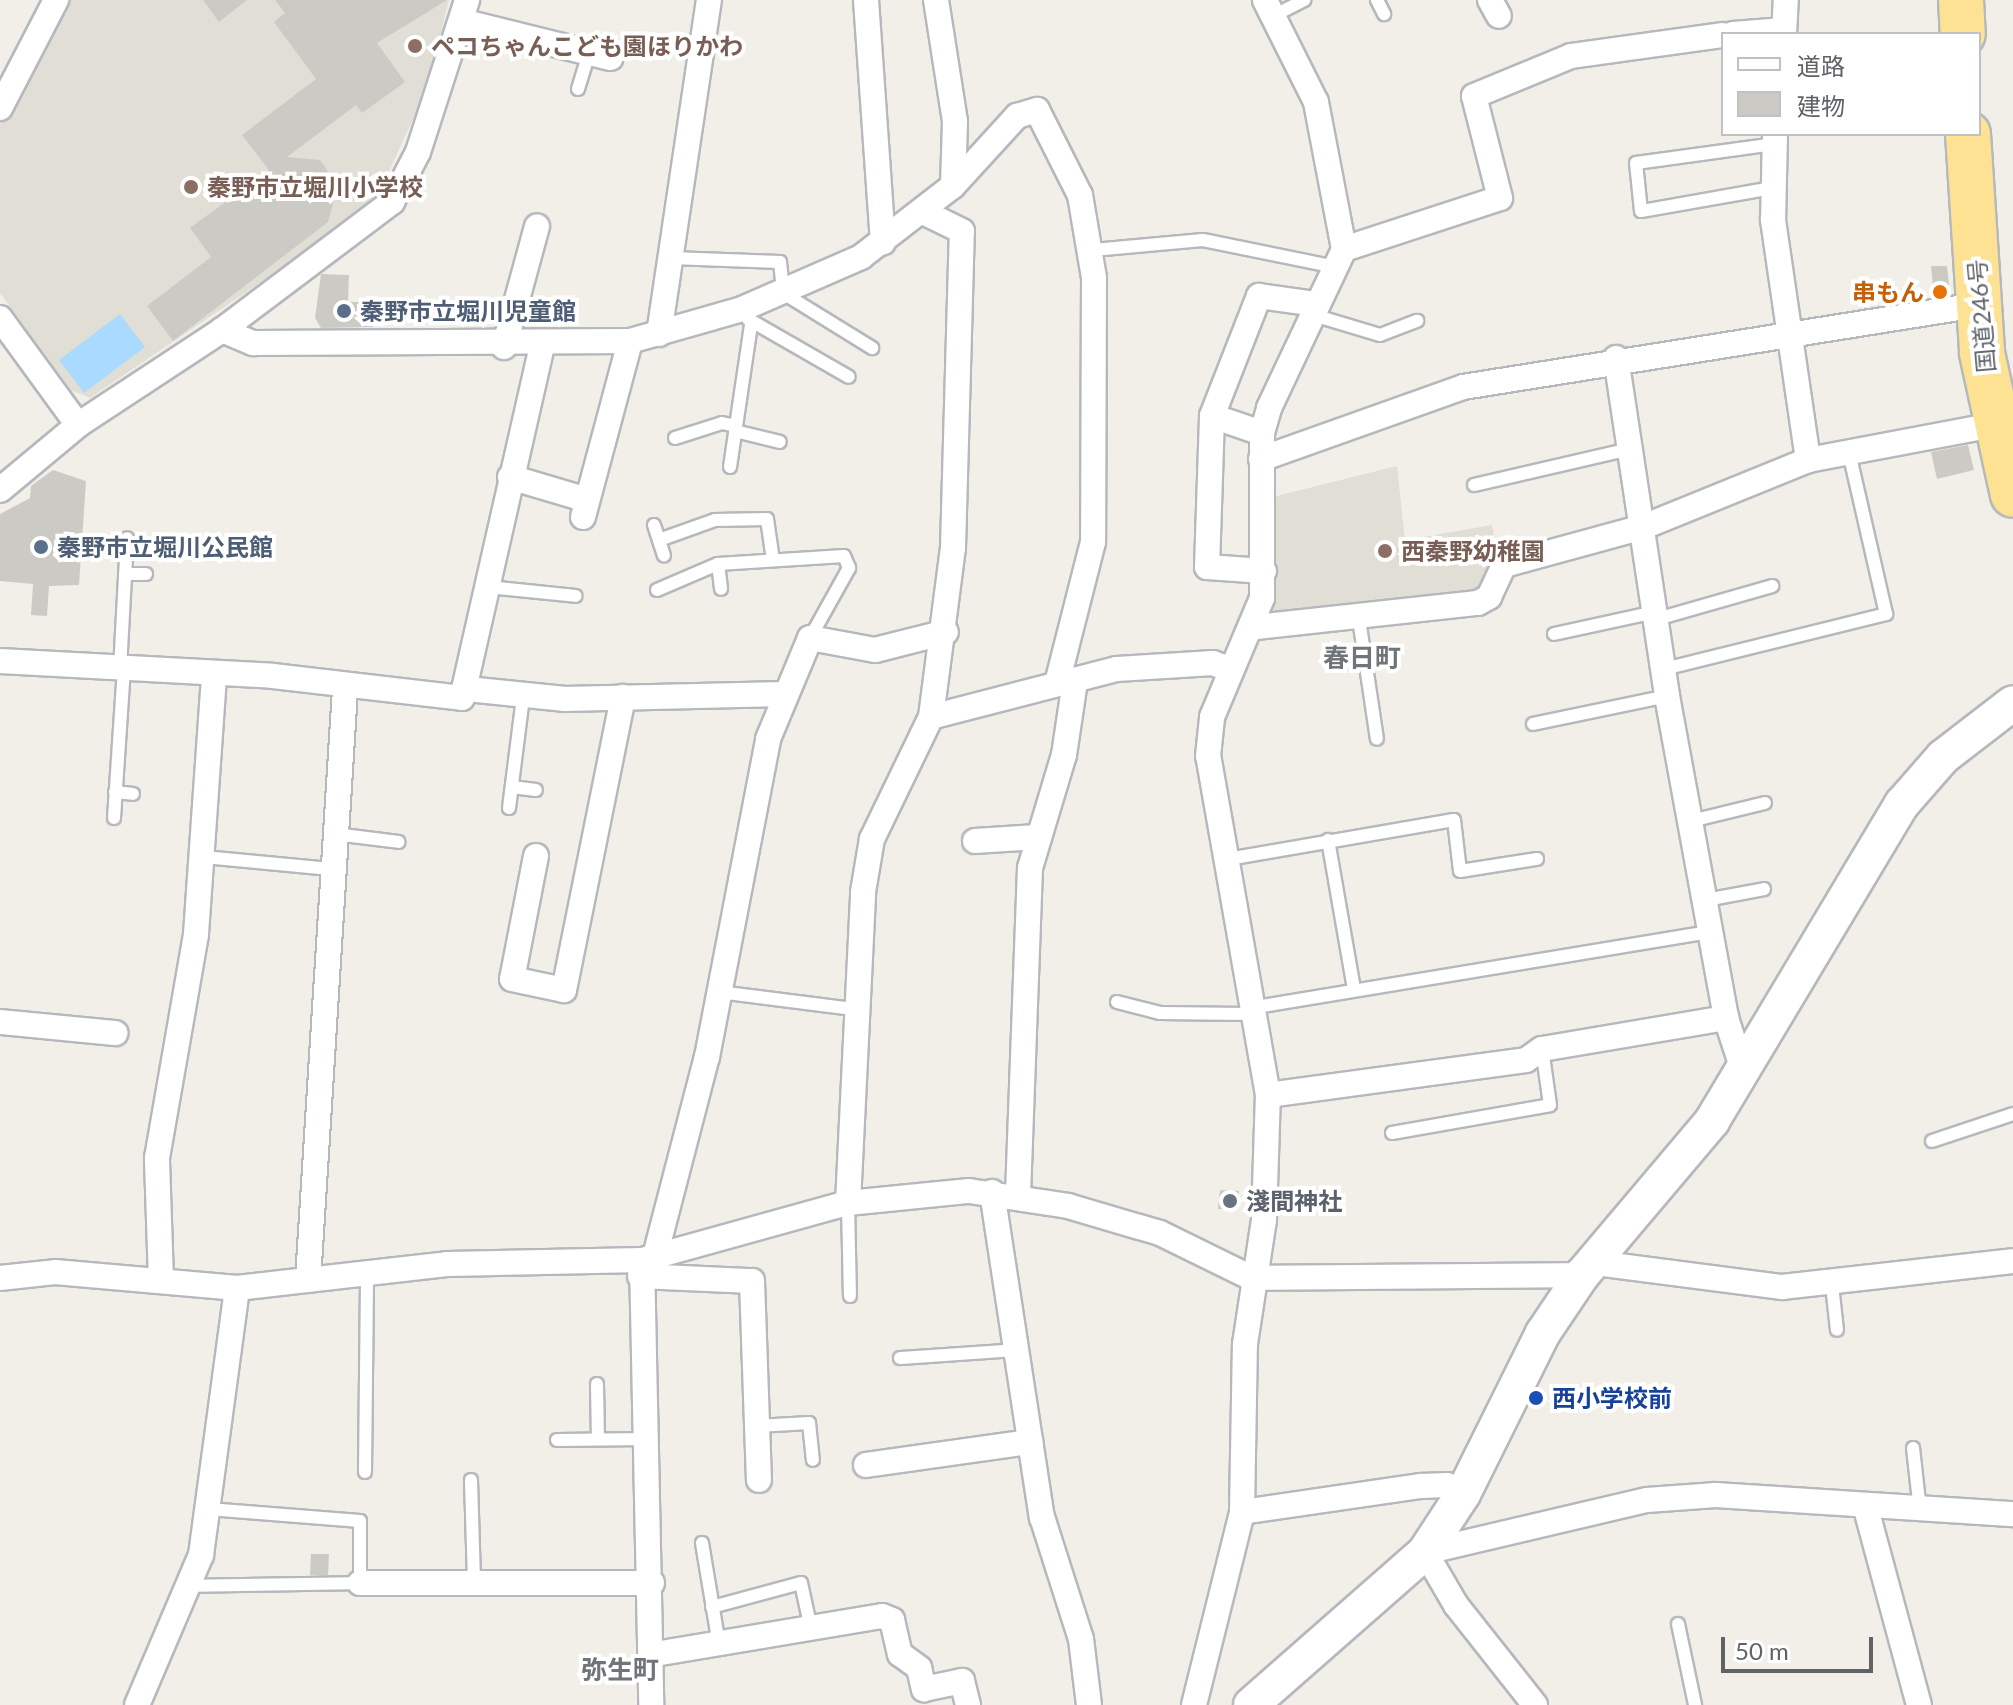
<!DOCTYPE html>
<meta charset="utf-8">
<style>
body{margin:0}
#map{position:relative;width:2013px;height:1705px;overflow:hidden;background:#f1efe8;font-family:Lato,"Noto Sans JP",sans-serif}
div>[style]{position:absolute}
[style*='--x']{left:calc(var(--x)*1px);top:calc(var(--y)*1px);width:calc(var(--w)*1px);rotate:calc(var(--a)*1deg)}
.education>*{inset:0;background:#e1ded6}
.water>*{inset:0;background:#aadaff}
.building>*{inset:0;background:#cccac5}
.roads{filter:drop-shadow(2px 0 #b5b8bc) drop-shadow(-2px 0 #b5b8bc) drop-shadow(0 2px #b5b8bc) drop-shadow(0 -2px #b5b8bc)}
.lane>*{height:12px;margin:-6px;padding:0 6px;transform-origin:6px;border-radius:6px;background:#fff}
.street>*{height:24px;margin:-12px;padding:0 12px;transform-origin:12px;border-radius:12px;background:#fff}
.secondary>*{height:34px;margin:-17px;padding:0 17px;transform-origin:17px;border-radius:17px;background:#fff}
.highway>*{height:44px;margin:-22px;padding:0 22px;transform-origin:22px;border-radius:22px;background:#fde293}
.dots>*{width:22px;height:22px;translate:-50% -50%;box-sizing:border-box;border:4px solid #fff;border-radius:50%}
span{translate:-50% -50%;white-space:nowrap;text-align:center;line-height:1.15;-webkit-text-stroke:8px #fff;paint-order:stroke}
.education-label{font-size:24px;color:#785e54;font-weight:700}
.left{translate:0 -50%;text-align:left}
.food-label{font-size:24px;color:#c56008;font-weight:700}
.right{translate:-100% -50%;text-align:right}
.service-label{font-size:24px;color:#4e5e75;font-weight:700}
.street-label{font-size:24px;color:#5f6368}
.worship-label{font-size:24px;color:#5b616d;font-weight:700}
.transit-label{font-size:24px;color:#164399;font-weight:700}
.neighbourhood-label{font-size:26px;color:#70757a;font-weight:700}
.legend{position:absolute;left:1721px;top:32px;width:260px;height:104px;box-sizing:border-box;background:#fff;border:2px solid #bfc1c3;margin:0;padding:10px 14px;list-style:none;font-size:24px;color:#5f6368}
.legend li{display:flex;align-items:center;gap:16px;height:40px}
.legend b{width:40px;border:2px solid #bfc1c3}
.scale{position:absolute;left:1721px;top:1637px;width:152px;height:36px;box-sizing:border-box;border:4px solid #5f6368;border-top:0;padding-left:10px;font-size:24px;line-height:28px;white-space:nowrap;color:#5f6368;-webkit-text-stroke:6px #fff;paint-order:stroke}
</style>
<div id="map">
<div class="education">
<div style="clip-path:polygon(67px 0,449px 0,426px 91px,373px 206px,90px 398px,71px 390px,0 293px,0 125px)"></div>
<div style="clip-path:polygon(1397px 466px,1405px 540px,1492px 525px,1499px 562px,1486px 593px,1269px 614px,1269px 498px)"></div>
</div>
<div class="water">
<div style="clip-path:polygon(120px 314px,145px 347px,84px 393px,59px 360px)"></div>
</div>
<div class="building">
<div style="clip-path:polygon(203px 0,247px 0,219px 22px)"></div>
<div style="clip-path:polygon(275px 0,447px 0,377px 43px,405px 82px,362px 113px,356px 105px,287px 157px,320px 160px,338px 185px,328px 222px,173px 341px,147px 306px,211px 257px,190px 228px,269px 170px,242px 135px,316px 79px,274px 22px,285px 13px)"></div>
<div style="clip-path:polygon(1931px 266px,1947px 266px,1950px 294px,1934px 297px)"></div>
<div style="clip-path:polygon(321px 274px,349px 275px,348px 302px,373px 302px,373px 327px,321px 328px,315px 318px)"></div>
<div style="clip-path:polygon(1968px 445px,1974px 470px,1937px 479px,1931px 452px)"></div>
<div style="clip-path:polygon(53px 470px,86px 481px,79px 585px,49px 586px,47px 616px,31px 615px,33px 584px,0 581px,0 514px,30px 498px,31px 486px)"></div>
<div style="clip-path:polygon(1220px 1190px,1239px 1191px,1237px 1210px,1218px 1209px)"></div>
<div style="clip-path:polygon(311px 1554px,329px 1554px,328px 1575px,310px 1575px)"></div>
</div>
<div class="roads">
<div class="lane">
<div style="--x:1377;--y:0;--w:16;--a:63"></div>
<div style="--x:1275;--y:15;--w:33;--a:-27"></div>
<div style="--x:578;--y:89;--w:39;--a:-73"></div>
<div style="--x:1772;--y:188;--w:133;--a:170"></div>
<div style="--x:1641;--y:211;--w:48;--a:-95.9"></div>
<div style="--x:1636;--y:163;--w:139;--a:-7.8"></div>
<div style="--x:1093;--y:250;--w:110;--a:-5.2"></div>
<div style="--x:1203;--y:240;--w:136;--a:11.5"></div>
<div style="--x:671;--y:258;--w:109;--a:2.1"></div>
<div style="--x:780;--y:262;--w:31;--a:84"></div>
<div style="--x:783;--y:293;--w:105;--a:31.7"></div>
<div style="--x:1310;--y:314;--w:73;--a:16.7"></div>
<div style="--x:1380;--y:335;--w:40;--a:-21"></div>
<div style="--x:748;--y:319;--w:116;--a:29.9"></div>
<div style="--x:735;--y:431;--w:46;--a:13.7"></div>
<div style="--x:675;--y:438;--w:49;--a:-17.7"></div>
<div style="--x:722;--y:423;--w:14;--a:12"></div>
<div style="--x:730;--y:467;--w:145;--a:-81.6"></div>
<div style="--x:1474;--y:485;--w:160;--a:-13"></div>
<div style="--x:654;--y:525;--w:32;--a:72"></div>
<div style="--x:659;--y:540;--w:59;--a:-19.7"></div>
<div style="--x:715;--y:520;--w:52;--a:-1.1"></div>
<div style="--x:767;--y:519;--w:41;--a:81.7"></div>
<div style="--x:718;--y:564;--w:25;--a:83"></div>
<div style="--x:125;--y:574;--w:21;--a:0"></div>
<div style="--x:488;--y:587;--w:88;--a:5.8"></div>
<div style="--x:657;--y:590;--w:66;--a:-23.1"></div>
<div style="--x:718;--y:564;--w:126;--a:-3.6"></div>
<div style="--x:844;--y:556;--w:13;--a:67"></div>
<div style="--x:849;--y:568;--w:80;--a:119.1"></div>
<div style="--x:1359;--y:619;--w:121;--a:81.5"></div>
<div style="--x:1657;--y:619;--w:120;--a:-16"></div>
<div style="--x:1554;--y:634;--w:103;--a:-12.3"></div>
<div style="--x:120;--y:669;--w:131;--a:-86.9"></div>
<div style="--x:1664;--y:669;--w:229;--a:-13.9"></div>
<div style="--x:1886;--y:614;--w:165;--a:-102.9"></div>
<div style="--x:1533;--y:724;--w:137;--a:-11.8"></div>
<div style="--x:512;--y:787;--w:24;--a:7"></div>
<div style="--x:115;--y:792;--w:18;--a:6"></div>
<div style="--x:509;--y:808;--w:112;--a:-82.8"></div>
<div style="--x:114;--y:818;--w:149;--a:-86.2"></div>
<div style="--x:1691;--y:821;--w:76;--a:-13.7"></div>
<div style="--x:335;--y:834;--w:64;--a:7.1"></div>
<div style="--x:1328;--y:840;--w:151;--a:80.1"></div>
<div style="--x:204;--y:857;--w:127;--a:5.4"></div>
<div style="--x:1228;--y:859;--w:229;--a:-9.8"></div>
<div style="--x:1454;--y:820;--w:51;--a:83.3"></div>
<div style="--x:1460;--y:871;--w:78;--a:-8.9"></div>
<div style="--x:1706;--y:900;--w:59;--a:-10.7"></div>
<div style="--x:719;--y:992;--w:143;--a:7.2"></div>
<div style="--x:1117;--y:1002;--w:44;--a:14.3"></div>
<div style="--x:1160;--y:1013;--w:96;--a:0.6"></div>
<div style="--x:1256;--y:1007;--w:461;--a:-9.4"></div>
<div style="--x:1392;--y:1133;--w:160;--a:-10"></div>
<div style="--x:1550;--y:1105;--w:57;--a:-98.1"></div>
<div style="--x:1932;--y:1141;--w:85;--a:-18.4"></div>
<div style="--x:848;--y:1203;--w:93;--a:88.8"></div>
<div style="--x:1832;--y:1285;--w:45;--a:83.7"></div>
<div style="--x:900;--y:1358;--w:117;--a:-3.9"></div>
<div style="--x:597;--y:1384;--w:55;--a:89"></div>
<div style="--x:757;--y:1426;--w:52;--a:-3.3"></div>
<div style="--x:809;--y:1423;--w:37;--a:84"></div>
<div style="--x:557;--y:1440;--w:89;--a:-0.6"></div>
<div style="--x:1913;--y:1448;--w:62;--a:83.6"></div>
<div style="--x:365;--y:1472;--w:199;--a:-89.4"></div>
<div style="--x:471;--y:1480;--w:100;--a:88.3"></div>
<div style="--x:702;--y:1543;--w:103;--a:80.5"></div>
<div style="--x:187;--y:1586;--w:173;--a:-1"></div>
<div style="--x:360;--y:1583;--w:62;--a:-90"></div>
<div style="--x:360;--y:1521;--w:152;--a:-175.5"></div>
<div style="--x:712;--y:1607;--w:92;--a:-15.1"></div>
<div style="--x:801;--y:1583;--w:47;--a:77.7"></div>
<div style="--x:1678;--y:1624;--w:83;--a:78.1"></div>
</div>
<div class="street">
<div style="--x:866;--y:0;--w:243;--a:86"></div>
<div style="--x:936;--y:0;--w:123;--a:81.1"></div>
<div style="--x:955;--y:122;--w:64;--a:91.8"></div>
<div style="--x:1490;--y:0;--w:18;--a:61"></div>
<div style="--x:461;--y:21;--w:154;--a:13.9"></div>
<div style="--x:1733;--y:34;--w:51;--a:-4.5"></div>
<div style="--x:1784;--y:34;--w:34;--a:-87"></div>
<div style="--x:0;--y:108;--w:122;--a:-62.6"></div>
<div style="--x:1775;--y:134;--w:86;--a:91.3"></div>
<div style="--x:1773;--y:220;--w:243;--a:81.7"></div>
<div style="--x:1344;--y:249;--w:164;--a:-18.1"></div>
<div style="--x:1500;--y:198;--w:105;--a:-104.3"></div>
<div style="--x:1474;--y:96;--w:105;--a:-22.4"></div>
<div style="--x:1571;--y:56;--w:153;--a:-7.9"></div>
<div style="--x:0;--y:318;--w:132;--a:53.9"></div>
<div style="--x:222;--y:330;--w:34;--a:23"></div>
<div style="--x:253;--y:343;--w:377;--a:-0.3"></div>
<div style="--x:630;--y:341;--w:116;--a:-15.9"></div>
<div style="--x:742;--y:309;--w:130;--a:-23.6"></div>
<div style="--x:861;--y:257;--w:116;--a:-37.7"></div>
<div style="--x:953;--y:186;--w:95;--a:-47.6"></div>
<div style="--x:1017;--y:116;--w:21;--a:-17"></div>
<div style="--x:1037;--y:110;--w:95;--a:63.2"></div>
<div style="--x:1080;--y:195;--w:84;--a:80.4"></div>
<div style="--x:1094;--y:278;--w:264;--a:90.2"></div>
<div style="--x:1093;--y:542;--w:146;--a:104.3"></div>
<div style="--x:659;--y:334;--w:338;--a:-81.5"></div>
<div style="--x:504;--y:347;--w:125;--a:-74.7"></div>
<div style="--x:1616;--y:358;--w:342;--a:81.4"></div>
<div style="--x:1667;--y:696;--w:327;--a:79.6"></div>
<div style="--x:1726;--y:1018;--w:55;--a:71.9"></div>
<div style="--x:1212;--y:416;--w:53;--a:18.8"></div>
<div style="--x:1261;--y:459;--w:214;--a:-19.6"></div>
<div style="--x:1463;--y:387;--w:520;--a:-9.06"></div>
<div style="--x:510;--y:477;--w:80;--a:16.6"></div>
<div style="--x:0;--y:490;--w:102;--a:-39.8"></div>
<div style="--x:78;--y:425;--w:173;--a:-33.4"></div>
<div style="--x:222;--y:330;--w:213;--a:-37"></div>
<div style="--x:392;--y:202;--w:56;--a:-62.5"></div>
<div style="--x:418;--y:152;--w:160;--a:-72.1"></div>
<div style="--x:583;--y:517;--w:182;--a:-75"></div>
<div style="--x:1264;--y:571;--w:57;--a:-176"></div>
<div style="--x:1207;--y:567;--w:151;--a:-88.1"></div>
<div style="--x:1212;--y:416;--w:129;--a:-68.6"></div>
<div style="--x:1259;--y:296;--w:57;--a:8.1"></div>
<div style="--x:1256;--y:627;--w:223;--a:-6.2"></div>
<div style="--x:1478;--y:603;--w:13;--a:-29"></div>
<div style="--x:1489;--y:597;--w:35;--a:-65"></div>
<div style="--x:1504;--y:565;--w:144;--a:-15.3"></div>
<div style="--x:1643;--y:527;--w:178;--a:-22.1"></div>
<div style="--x:1808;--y:460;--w:189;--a:-10.7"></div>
<div style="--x:0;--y:661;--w:273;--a:3.1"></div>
<div style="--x:273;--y:676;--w:190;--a:6.6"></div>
<div style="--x:462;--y:698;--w:360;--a:-77.2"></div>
<div style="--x:467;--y:689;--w:99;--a:5.8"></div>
<div style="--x:565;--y:699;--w:219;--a:-1.3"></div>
<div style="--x:931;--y:717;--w:192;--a:-14.5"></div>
<div style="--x:1117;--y:669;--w:96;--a:-3.6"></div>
<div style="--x:1213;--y:663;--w:16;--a:22"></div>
<div style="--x:975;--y:841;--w:62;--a:-3.7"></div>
<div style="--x:536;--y:856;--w:125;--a:101"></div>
<div style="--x:512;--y:979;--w:53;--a:11.9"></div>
<div style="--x:564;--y:990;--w:299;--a:-78.6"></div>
<div style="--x:0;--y:1022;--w:116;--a:5.5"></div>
<div style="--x:1268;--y:1095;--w:260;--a:-7.7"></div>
<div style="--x:1526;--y:1060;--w:19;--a:-35"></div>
<div style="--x:1542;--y:1049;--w:187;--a:-9.6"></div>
<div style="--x:992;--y:1192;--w:329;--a:81.3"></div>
<div style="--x:1042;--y:1517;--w:128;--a:72.3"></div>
<div style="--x:1081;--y:1639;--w:66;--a:83.1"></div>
<div style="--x:1018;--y:1195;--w:327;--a:-87.9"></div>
<div style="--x:1030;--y:868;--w:118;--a:-73.3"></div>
<div style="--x:1064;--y:755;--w:75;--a:-81.5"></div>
<div style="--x:848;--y:1203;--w:311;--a:-87.2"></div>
<div style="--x:863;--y:892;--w:54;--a:-80.4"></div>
<div style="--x:872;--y:839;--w:136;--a:-64.2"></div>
<div style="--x:931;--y:717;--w:170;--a:-82.6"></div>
<div style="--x:953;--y:548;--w:317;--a:-88.4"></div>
<div style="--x:962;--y:231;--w:43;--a:-154"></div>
<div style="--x:655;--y:1256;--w:206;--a:-75.4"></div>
<div style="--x:707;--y:1057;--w:324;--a:-79.1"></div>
<div style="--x:768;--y:739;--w:109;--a:-67.4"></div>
<div style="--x:810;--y:638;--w:66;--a:10.5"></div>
<div style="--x:875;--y:650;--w:73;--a:-14.2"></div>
<div style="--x:642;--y:1260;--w:445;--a:88.8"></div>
<div style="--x:1596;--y:1263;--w:188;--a:7.4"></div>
<div style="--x:1782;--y:1287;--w:232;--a:-6.4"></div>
<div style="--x:640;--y:1276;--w:112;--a:2.6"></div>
<div style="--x:752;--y:1281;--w:199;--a:88"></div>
<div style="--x:0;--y:1278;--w:55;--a:-6.2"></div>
<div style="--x:55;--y:1272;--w:183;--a:5"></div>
<div style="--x:237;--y:1288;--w:211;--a:-6.5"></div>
<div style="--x:447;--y:1264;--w:195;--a:-1.2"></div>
<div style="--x:642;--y:1260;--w:214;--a:-15.5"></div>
<div style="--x:848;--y:1203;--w:122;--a:-5.7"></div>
<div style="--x:969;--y:1191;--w:100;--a:8.6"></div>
<div style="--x:1068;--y:1206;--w:96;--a:16.4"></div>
<div style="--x:1160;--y:1233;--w:102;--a:26.1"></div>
<div style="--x:1252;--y:1278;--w:330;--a:-0.5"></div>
<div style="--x:308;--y:1280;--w:591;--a:-86.41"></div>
<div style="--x:161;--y:1281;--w:123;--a:-91.9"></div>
<div style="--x:157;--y:1158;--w:227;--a:-80.1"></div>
<div style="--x:196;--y:934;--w:260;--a:-86"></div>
<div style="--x:866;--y:1465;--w:166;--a:-8"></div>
<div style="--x:1865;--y:1505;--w:207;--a:74.9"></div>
<div style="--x:1242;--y:1512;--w:181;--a:-8.3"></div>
<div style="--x:1421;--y:1486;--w:26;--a:-2"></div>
<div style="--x:1447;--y:1485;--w:18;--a:29"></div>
<div style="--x:360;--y:1583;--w:292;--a:0"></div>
<div style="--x:655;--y:1654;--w:230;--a:-9.5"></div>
<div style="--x:882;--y:1616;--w:11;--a:22"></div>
<div style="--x:892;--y:1620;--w:35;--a:77"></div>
<div style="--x:900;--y:1654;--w:24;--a:36"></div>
<div style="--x:919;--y:1668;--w:22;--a:77"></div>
<div style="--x:924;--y:1689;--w:39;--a:-12"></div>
<div style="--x:962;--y:1681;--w:25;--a:76"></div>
<div style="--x:137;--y:1705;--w:163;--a:-66.9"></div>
<div style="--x:201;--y:1555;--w:269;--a:-82.3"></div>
<div style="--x:1194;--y:1705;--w:199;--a:-76"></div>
<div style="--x:1242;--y:1512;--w:168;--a:-89"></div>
<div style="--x:1245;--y:1344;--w:125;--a:-81.3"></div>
<div style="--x:1264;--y:1220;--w:125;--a:-88.2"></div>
<div style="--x:1268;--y:1095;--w:344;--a:-100"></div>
<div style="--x:1208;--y:756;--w:39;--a:-84"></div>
<div style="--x:1212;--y:717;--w:129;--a:-67.2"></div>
<div style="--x:1262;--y:598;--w:165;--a:-90"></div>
<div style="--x:1262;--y:433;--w:26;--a:-74"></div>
<div style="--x:1269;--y:408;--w:176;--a:-64.7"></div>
<div style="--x:1344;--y:249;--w:150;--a:-100.8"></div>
<div style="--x:1316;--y:102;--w:114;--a:-116.6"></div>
<div style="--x:1535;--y:1705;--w:127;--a:-128.3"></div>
<div style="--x:1456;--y:1605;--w:61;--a:-120.3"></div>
<div style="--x:1425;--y:1552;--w:228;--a:-13.2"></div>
<div style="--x:1647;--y:1500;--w:69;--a:-4.1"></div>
<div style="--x:1716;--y:1495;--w:298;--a:3.7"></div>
</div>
<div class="secondary">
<div style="--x:1251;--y:1705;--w:232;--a:-41.3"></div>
<div style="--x:1425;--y:1552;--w:69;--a:-56.8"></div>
<div style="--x:1463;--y:1494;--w:180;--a:-63.6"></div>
<div style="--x:1543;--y:1333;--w:70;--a:-56.1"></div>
<div style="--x:1582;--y:1275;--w:202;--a:-49.8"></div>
<div style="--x:1712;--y:1121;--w:370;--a:-59.1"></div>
<div style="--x:1902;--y:804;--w:62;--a:-48.9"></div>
<div style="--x:1943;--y:757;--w:88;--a:-37.6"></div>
</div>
<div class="highway">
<div style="--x:1961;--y:0;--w:34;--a:87"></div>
<div style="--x:1968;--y:134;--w:219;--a:86.3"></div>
<div style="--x:1982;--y:353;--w:145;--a:77.7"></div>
</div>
</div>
<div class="dots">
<div style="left:415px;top:46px;background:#8d6e63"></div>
<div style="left:191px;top:187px;background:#8d6e63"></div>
<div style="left:1940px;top:292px;background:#e8710a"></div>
<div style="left:344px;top:311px;background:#5c6f8a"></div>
<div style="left:41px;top:547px;background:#5c6f8a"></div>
<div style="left:1385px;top:551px;background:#8d6e63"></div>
<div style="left:1230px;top:1201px;background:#6b7280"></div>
<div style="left:1536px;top:1398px;background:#1a4fb4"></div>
</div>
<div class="education-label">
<span class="left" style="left:431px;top:46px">ペコちゃんこども園ほりかわ</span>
<span class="left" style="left:207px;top:187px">秦野市立堀川小学校</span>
<span class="left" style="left:1401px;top:551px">西秦野幼稚園</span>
</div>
<div class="food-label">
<span class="right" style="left:1924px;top:292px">串もん</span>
</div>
<div class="service-label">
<span class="left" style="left:360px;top:311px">秦野市立堀川児童館</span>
<span class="left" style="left:57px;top:547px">秦野市立堀川公民館</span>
</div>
<div class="street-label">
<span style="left:1981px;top:316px;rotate:-95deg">国道246号</span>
</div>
<div class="worship-label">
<span class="left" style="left:1246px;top:1201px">淺間神社</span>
</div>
<div class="transit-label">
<span class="left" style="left:1552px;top:1398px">西小学校前</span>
</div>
<div class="neighbourhood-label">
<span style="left:1362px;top:658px">春日町</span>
<span style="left:620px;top:1670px">弥生町</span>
</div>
<ul class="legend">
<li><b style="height:10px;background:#fff"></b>道路</li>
<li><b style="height:22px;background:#cccac5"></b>建物</li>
</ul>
<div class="scale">50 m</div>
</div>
